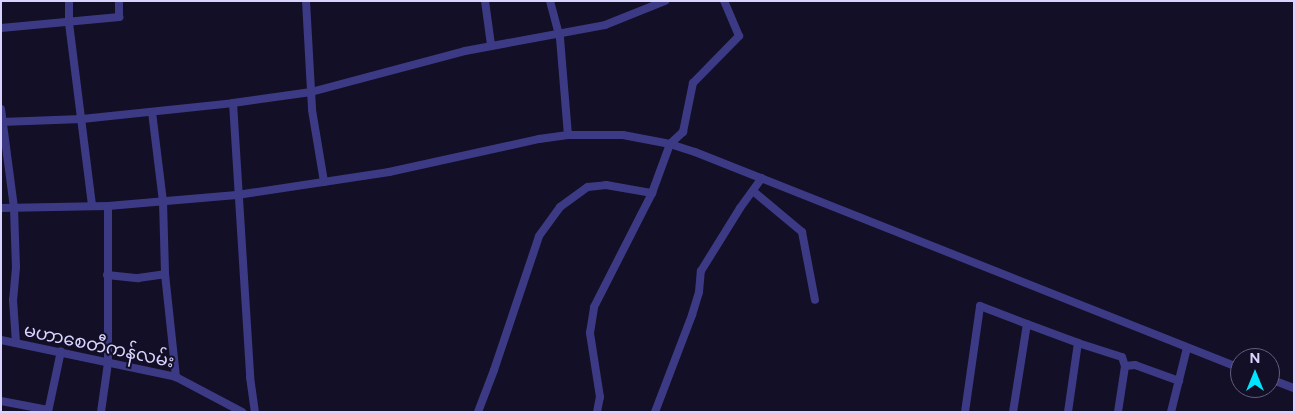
<!DOCTYPE html>
<meta charset="utf-8">
<style>
body{margin:0}
#map{position:relative;width:1295px;height:413px;overflow:hidden;background:#130f26;font-family:Figtree,"Noto Sans Myanmar",sans-serif}
div>[style]{position:absolute}
[style*='--x']{left:calc(var(--x)*1px);top:calc(var(--y)*1px);width:calc(var(--w)*1px);rotate:calc(var(--a)*1deg)}
.street>*{height:8px;margin:-4px;padding:0 4px;transform-origin:4px;border-radius:4px;background:#3d3a85}
span{translate:-50% -50%;white-space:nowrap;text-align:center;line-height:1.15;-webkit-text-stroke:4px #130f26;paint-order:stroke}
.street-label{font-size:18px;color:#d9d4ff}
.frame{position:absolute;inset:0;border:2px solid #d9d4ff;pointer-events:none}
.north{position:absolute;left:1230px;top:348px;width:50px;height:50px;box-sizing:border-box;background:#130f26;border:1px solid #625e7d;border-radius:50%;rotate:0deg;font-size:14px;font-weight:700;line-height:20px;text-align:center;color:#d9d4ff}
.north::after{content:'';display:block;margin:auto;width:18px;height:22px;background:#00e5ff;clip-path:polygon(50% 0,100% 100%,50% 72%,0 100%)}
</style>
<div id="map">
<div class="street">
<div style="--x:69;--y:1;--w:22;--a:90"></div>
<div style="--x:69;--y:23;--w:184;--a:82.8"></div>
<div style="--x:306;--y:1;--w:109;--a:86.8"></div>
<div style="--x:312;--y:110;--w:73;--a:80.5"></div>
<div style="--x:485;--y:1;--w:44;--a:82.2"></div>
<div style="--x:550;--y:1;--w:38;--a:75"></div>
<div style="--x:560;--y:38;--w:97;--a:85.3"></div>
<div style="--x:1;--y:28;--w:119;--a:-5.3"></div>
<div style="--x:119;--y:17;--w:16;--a:-90"></div>
<div style="--x:233;--y:103;--w:79;--a:-8"></div>
<div style="--x:311;--y:92;--w:159;--a:-14.9"></div>
<div style="--x:465;--y:51;--w:142;--a:-10.5"></div>
<div style="--x:605;--y:25;--w:65;--a:-21.8"></div>
<div style="--x:1;--y:109;--w:100;--a:82.5"></div>
<div style="--x:14;--y:208;--w:59;--a:88.1"></div>
<div style="--x:16;--y:267;--w:33;--a:95"></div>
<div style="--x:13;--y:300;--w:43;--a:86"></div>
<div style="--x:152;--y:112;--w:90;--a:83"></div>
<div style="--x:163;--y:201;--w:73;--a:88.4"></div>
<div style="--x:165;--y:274;--w:104;--a:83.9"></div>
<div style="--x:1;--y:122;--w:81;--a:-2.1"></div>
<div style="--x:82;--y:119;--w:152;--a:-6"></div>
<div style="--x:233;--y:103;--w:275;--a:86.4"></div>
<div style="--x:250;--y:377;--w:35;--a:82"></div>
<div style="--x:753;--y:191;--w:64;--a:39.9"></div>
<div style="--x:802;--y:232;--w:69;--a:79.2"></div>
<div style="--x:1;--y:208;--w:107;--a:-1.1"></div>
<div style="--x:108;--y:206;--w:129;--a:-4.9"></div>
<div style="--x:237;--y:195;--w:154;--a:-8.6"></div>
<div style="--x:389;--y:172;--w:154;--a:-12.4"></div>
<div style="--x:539;--y:139;--w:29;--a:-8"></div>
<div style="--x:568;--y:135;--w:55;--a:0"></div>
<div style="--x:623;--y:135;--w:48;--a:10.8"></div>
<div style="--x:670;--y:144;--w:26;--a:18"></div>
<div style="--x:695;--y:152;--w:586;--a:21.62"></div>
<div style="--x:107;--y:275;--w:31;--a:6"></div>
<div style="--x:138;--y:278;--w:27;--a:-8"></div>
<div style="--x:1;--y:340;--w:179;--a:11.9"></div>
<div style="--x:176;--y:377;--w:75;--a:27.9"></div>
<div style="--x:1270;--y:379;--w:26;--a:21"></div>
<div style="--x:1;--y:401;--w:48;--a:10.8"></div>
<div style="--x:48;--y:412;--w:62;--a:-78"></div>
<div style="--x:101;--y:412;--w:49;--a:-81.9"></div>
<div style="--x:108;--y:363;--w:157;--a:-90"></div>
<div style="--x:478;--y:412;--w:45;--a:-69.1"></div>
<div style="--x:494;--y:370;--w:141;--a:-71.4"></div>
<div style="--x:539;--y:236;--w:36;--a:-54"></div>
<div style="--x:560;--y:207;--w:34;--a:-36"></div>
<div style="--x:588;--y:187;--w:18;--a:-6"></div>
<div style="--x:606;--y:185;--w:47;--a:9.9"></div>
<div style="--x:597;--y:412;--w:15;--a:-79"></div>
<div style="--x:600;--y:397;--w:65;--a:-98.9"></div>
<div style="--x:590;--y:333;--w:26;--a:-81"></div>
<div style="--x:594;--y:307;--w:128;--a:-63"></div>
<div style="--x:652;--y:193;--w:52;--a:-69.8"></div>
<div style="--x:670;--y:144;--w:18;--a:-43"></div>
<div style="--x:683;--y:132;--w:50;--a:-78.5"></div>
<div style="--x:693;--y:83;--w:66;--a:-45.6"></div>
<div style="--x:739;--y:36;--w:38;--a:-113"></div>
<div style="--x:655;--y:412;--w:104;--a:-69.1"></div>
<div style="--x:692;--y:315;--w:24;--a:-73"></div>
<div style="--x:699;--y:292;--w:21;--a:-85"></div>
<div style="--x:701;--y:271;--w:74;--a:-58.2"></div>
<div style="--x:740;--y:208;--w:37;--a:-54"></div>
<div style="--x:965;--y:412;--w:107;--a:-81.9"></div>
<div style="--x:980;--y:306;--w:50;--a:21"></div>
<div style="--x:1013;--y:412;--w:89;--a:-81"></div>
<div style="--x:1027;--y:324;--w:54;--a:20.4"></div>
<div style="--x:1068;--y:412;--w:70;--a:-81.8"></div>
<div style="--x:1078;--y:343;--w:46;--a:17.7"></div>
<div style="--x:1122;--y:357;--w:9;--a:72"></div>
<div style="--x:1118;--y:412;--w:47;--a:-81.3"></div>
<div style="--x:1125;--y:366;--w:10;--a:-6"></div>
<div style="--x:1135;--y:365;--w:47;--a:20"></div>
<div style="--x:1171;--y:412;--w:66;--a:-76"></div>
</div>
<div class="street-label">
<span style="left:99px;top:346px;rotate:12deg">မဟာစေတီကန်လမ်း</span>
</div>
<div class="frame"></div>
<div class="north">N</div>
</div>
